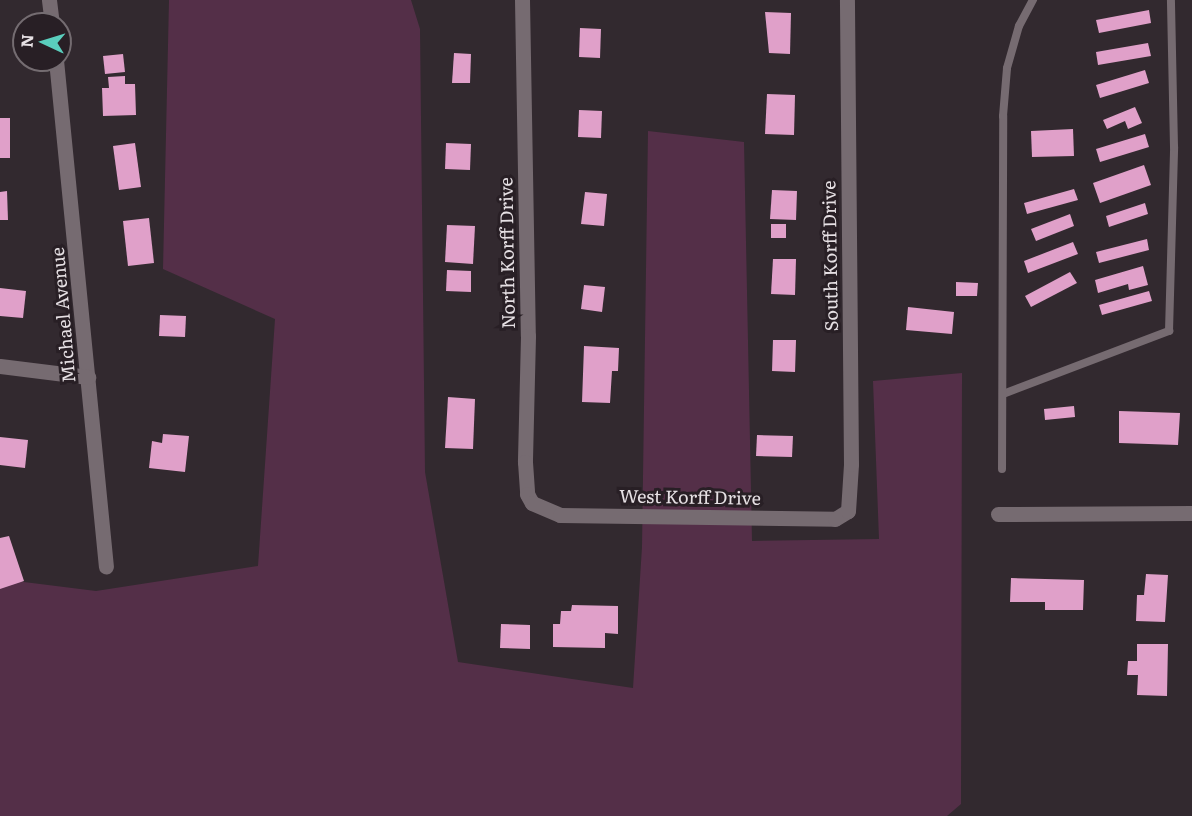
<!DOCTYPE html>
<style>
body{margin:0}
#map{position:relative;width:1192px;height:816px;overflow:hidden;background:#32292f;font-family:Literata,serif}
div>[style]{position:absolute}
[style*='--x']{left:calc(var(--x)*1px);top:calc(var(--y)*1px);width:calc(var(--w)*1px);rotate:calc(var(--a)*1deg)}
.green>*{inset:0;background:#542f48}
.building>*{inset:0;background:#e0a0c9}
.service>*{height:8px;margin:-4px;padding:0 4px;transform-origin:4px;border-radius:4px;background:#766b71}
.minor>*{height:15px;margin:-7.5px;padding:0 7.5px;transform-origin:7.5px;border-radius:7.5px;background:#766b71}
span{translate:-50% -50%;white-space:nowrap;text-align:center;line-height:1.15;-webkit-text-stroke:6px #281f25;paint-order:stroke}
.street-label{font-size:18px;color:#e6e0e4}
.north{position:absolute;left:12px;top:12px;width:60px;height:60px;box-sizing:border-box;background:#281f25;border:2px solid #746c71;border-radius:50%;rotate:274deg;font-size:16px;font-weight:700;line-height:24px;text-align:center;color:#e6e0e4}
.north::after{content:'';display:block;margin:auto;width:21px;height:27px;background:#5acebd;clip-path:polygon(50% 0,100% 100%,50% 72%,0 100%)}
</style>
<div id="map">
<div class="green">
<div style="clip-path:polygon(169px 0,411px 0,420px 29px,425px 472px,458px 662px,633px 688px,642px 547px,648px 131px,744px 142px,752px 541px,879px 539px,873px 381px,962px 373px,961px 804px,947px 816px,0 816px,0 579px,96px 591px,258px 566px,275px 319px,163px 269px)"></div>
</div>
<div class="building">
<div style="clip-path:polygon(1149px 10px,1151px 23px,1099px 33px,1096px 20px)"></div>
<div style="clip-path:polygon(765px 12px,791px 13px,790px 54px,769px 53px)"></div>
<div style="clip-path:polygon(580px 28px,601px 29px,600px 58px,579px 57px)"></div>
<div style="clip-path:polygon(1148px 43px,1151px 56px,1098px 65px,1096px 52px)"></div>
<div style="clip-path:polygon(454px 53px,471px 54px,470px 83px,452px 83px)"></div>
<div style="clip-path:polygon(123px 54px,125px 72px,105px 74px,103px 56px)"></div>
<div style="clip-path:polygon(1145px 70px,1149px 83px,1100px 98px,1096px 85px)"></div>
<div style="clip-path:polygon(125px 76px,125px 84px,135px 84px,136px 115px,103px 116px,102px 88px,109px 88px,108px 77px)"></div>
<div style="clip-path:polygon(767px 94px,795px 95px,794px 135px,765px 134px)"></div>
<div style="clip-path:polygon(1135px 107px,1142px 123px,1128px 129px,1125px 121px,1107px 129px,1103px 120px)"></div>
<div style="clip-path:polygon(579px 110px,602px 111px,601px 138px,578px 137px)"></div>
<div style="clip-path:polygon(0 118px,10px 118px,10px 158px,0 158px)"></div>
<div style="clip-path:polygon(1073px 129px,1074px 156px,1032px 157px,1031px 131px)"></div>
<div style="clip-path:polygon(1145px 134px,1149px 147px,1100px 162px,1096px 149px)"></div>
<div style="clip-path:polygon(135px 143px,141px 187px,119px 190px,113px 146px)"></div>
<div style="clip-path:polygon(446px 143px,471px 144px,470px 170px,445px 169px)"></div>
<div style="clip-path:polygon(1144px 165px,1151px 185px,1100px 203px,1093px 183px)"></div>
<div style="clip-path:polygon(1074px 189px,1078px 200px,1027px 214px,1024px 203px)"></div>
<div style="clip-path:polygon(772px 190px,797px 191px,796px 220px,770px 219px)"></div>
<div style="clip-path:polygon(7px 191px,8px 220px,0 220px,0 192px)"></div>
<div style="clip-path:polygon(585px 192px,607px 194px,604px 226px,581px 224px)"></div>
<div style="clip-path:polygon(1145px 203px,1148px 214px,1109px 227px,1106px 216px)"></div>
<div style="clip-path:polygon(1070px 214px,1074px 226px,1036px 241px,1031px 229px)"></div>
<div style="clip-path:polygon(149px 218px,154px 263px,128px 266px,123px 221px)"></div>
<div style="clip-path:polygon(771px 224px,786px 224px,786px 238px,771px 238px)"></div>
<div style="clip-path:polygon(447px 225px,475px 226px,473px 264px,445px 262px)"></div>
<div style="clip-path:polygon(1147px 239px,1149px 250px,1099px 263px,1096px 252px)"></div>
<div style="clip-path:polygon(1073px 242px,1078px 254px,1028px 273px,1024px 261px)"></div>
<div style="clip-path:polygon(773px 259px,796px 259px,795px 295px,771px 294px)"></div>
<div style="clip-path:polygon(1143px 266px,1148px 285px,1129px 290px,1128px 284px,1098px 293px,1095px 280px)"></div>
<div style="clip-path:polygon(447px 270px,471px 271px,471px 292px,446px 291px)"></div>
<div style="clip-path:polygon(1070px 272px,1077px 283px,1031px 307px,1025px 296px)"></div>
<div style="clip-path:polygon(956px 282px,978px 283px,977px 296px,956px 296px)"></div>
<div style="clip-path:polygon(584px 285px,605px 287px,602px 312px,581px 309px)"></div>
<div style="clip-path:polygon(0 288px,26px 291px,23px 318px,0 316px)"></div>
<div style="clip-path:polygon(1149px 291px,1152px 301px,1102px 315px,1099px 305px)"></div>
<div style="clip-path:polygon(908px 307px,954px 312px,952px 334px,906px 330px)"></div>
<div style="clip-path:polygon(160px 315px,186px 316px,185px 337px,159px 336px)"></div>
<div style="clip-path:polygon(773px 340px,796px 340px,795px 372px,772px 371px)"></div>
<div style="clip-path:polygon(584px 346px,619px 348px,618px 371px,612px 371px,610px 403px,582px 402px)"></div>
<div style="clip-path:polygon(448px 397px,475px 399px,473px 449px,445px 448px)"></div>
<div style="clip-path:polygon(1074px 406px,1075px 417px,1045px 420px,1044px 409px)"></div>
<div style="clip-path:polygon(1119px 411px,1180px 413px,1178px 445px,1119px 443px)"></div>
<div style="clip-path:polygon(163px 434px,189px 436px,185px 472px,149px 468px,152px 441px,162px 443px)"></div>
<div style="clip-path:polygon(757px 435px,793px 436px,792px 457px,756px 456px)"></div>
<div style="clip-path:polygon(0 437px,28px 440px,25px 468px,0 465px)"></div>
<div style="clip-path:polygon(9px 536px,24px 581px,0 589px,0 538px)"></div>
<div style="clip-path:polygon(1146px 574px,1168px 575px,1165px 622px,1136px 621px,1137px 595px,1144px 595px)"></div>
<div style="clip-path:polygon(1011px 578px,1084px 580px,1083px 610px,1045px 610px,1045px 602px,1010px 602px)"></div>
<div style="clip-path:polygon(572px 605px,618px 606px,618px 634px,605px 633px,605px 648px,553px 647px,553px 624px,560px 624px,561px 611px,571px 611px)"></div>
<div style="clip-path:polygon(501px 624px,530px 625px,530px 649px,500px 648px)"></div>
<div style="clip-path:polygon(1137px 644px,1168px 644px,1167px 696px,1137px 695px,1138px 675px,1127px 675px,1128px 661px,1137px 661px)"></div>
</div>
<div class="service">
<div style="--x:1003;--y:394;--w:178;--a:-20.8"></div>
<div style="--x:1169;--y:331;--w:184;--a:-88.4"></div>
<div style="--x:1174;--y:147;--w:147;--a:-91.2"></div>
<div style="--x:1002;--y:469;--w:353;--a:-89.8"></div>
<div style="--x:1003;--y:116;--w:48;--a:-85.2"></div>
<div style="--x:1007;--y:68;--w:44;--a:-74.1"></div>
<div style="--x:1019;--y:26;--w:30;--a:-62"></div>
</div>
<div class="minor">
<div style="--x:49;--y:0;--w:24;--a:83"></div>
<div style="--x:522;--y:0;--w:336;--a:89"></div>
<div style="--x:528;--y:336;--w:126;--a:91.4"></div>
<div style="--x:525;--y:462;--w:32;--a:86"></div>
<div style="--x:527;--y:494;--w:10;--a:61"></div>
<div style="--x:532;--y:503;--w:30;--a:23"></div>
<div style="--x:560;--y:515;--w:275;--a:0.8"></div>
<div style="--x:835;--y:519;--w:15;--a:-32"></div>
<div style="--x:848;--y:511;--w:47;--a:-86.3"></div>
<div style="--x:851;--y:464;--w:464;--a:-90.5"></div>
<div style="--x:56;--y:60;--w:509;--a:84.37"></div>
<div style="--x:0;--y:366;--w:89;--a:7.1"></div>
<div style="--x:998;--y:514;--w:194;--a:-0.3"></div>
</div>
<div class="street-label">
<span style="left:507px;top:253px;rotate:-91deg">North Korff Drive</span>
<span style="left:830px;top:256px;rotate:-91deg">South Korff Drive</span>
<span style="left:63px;top:315px;rotate:-95deg">Michael Avenue</span>
<span style="left:690px;top:497px;rotate:1deg">West Korff Drive</span>
</div>
<div class="north">N</div>
</div>
